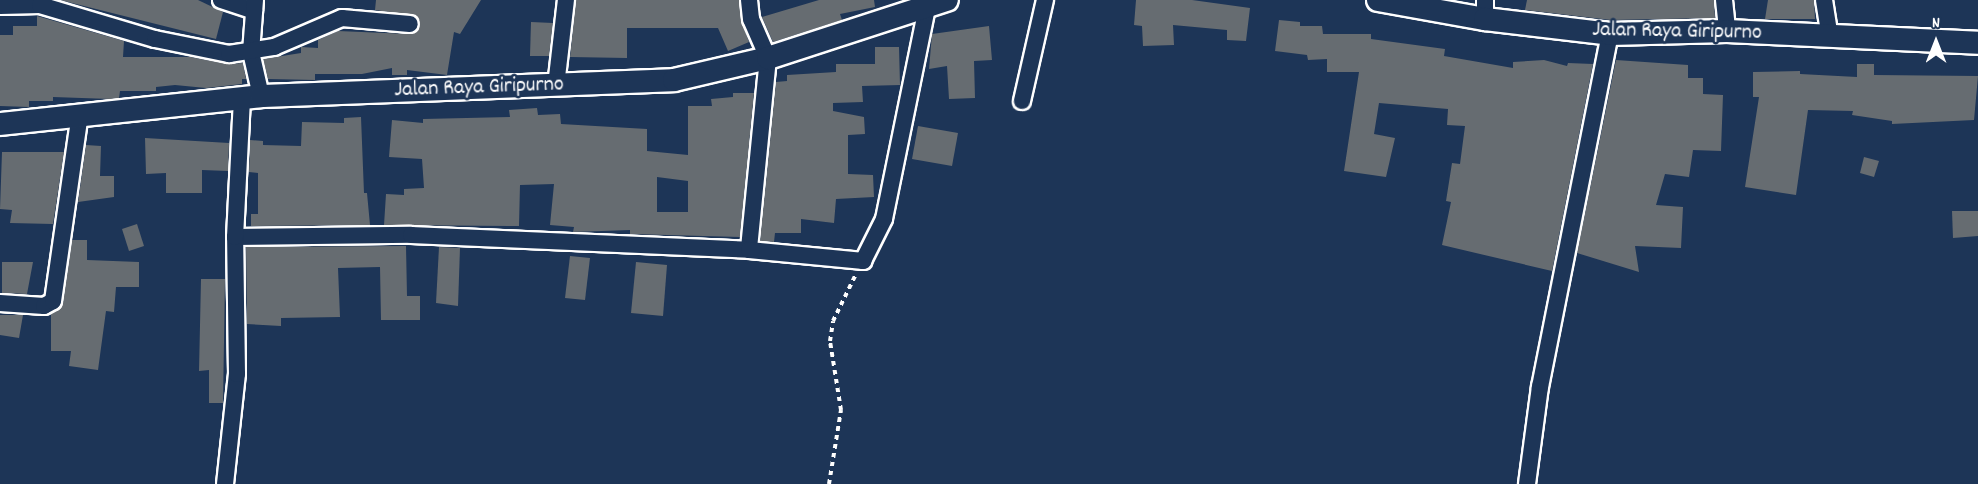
<!DOCTYPE html>
<style>
body{margin:0}
#map{position:relative;width:1978px;height:484px;overflow:hidden;background:#1d3557;font-family:Dekko,sans-serif}
div>[style]{position:absolute}
[style*='--x']{left:calc(var(--x)*1px);top:calc(var(--y)*1px);width:calc(var(--w)*1px);rotate:calc(var(--a)*1deg)}
.building>*{inset:0;background:#666c71}
.path>*{height:4px;margin-top:-2px;transform-origin:0;background:repeating-linear-gradient(90deg,#fff 0 4.5px,transparent 0 9px)}
.roads{filter:drop-shadow(2px 0 #fff) drop-shadow(-2px 0 #fff) drop-shadow(0 2px #fff) drop-shadow(0 -2px #fff)}
.street>*{height:16px;margin:-8px;padding:0 8px;transform-origin:8px;border-radius:8px;background:#1d3557}
.secondary>*{height:22px;margin:-11px;padding:0 11px;transform-origin:11px;border-radius:11px;background:#1d3557}
span{translate:-50% -50%;white-space:nowrap;text-align:center;line-height:1.15;-webkit-text-stroke:5px #1d3557;paint-order:stroke}
.street-label{font-size:22px;color:#fff}
.north{position:absolute;left:1906px;top:12px;width:60px;height:60px;-webkit-text-stroke:4px #1d3557;paint-order:stroke;rotate:0deg;font-size:16px;font-weight:700;line-height:24px;text-align:center;color:#fff}
.north::after{content:'';display:block;margin:auto;width:21px;height:27px;background:#fff;clip-path:polygon(50% 0,100% 100%,50% 72%,0 100%)}
</style>
<div id="map">
<div class="building">
<div style="clip-path:polygon(60px 0,198px 0,223px 12px,216px 39px)"></div>
<div style="clip-path:polygon(376px 0,481px 0,460px 34px,454px 32px,447px 75px,407px 70px,407px 75px,392px 75px,392px 68px,362px 74px,315px 74px,315px 80px,268px 79px,263px 59px,301px 53px,301px 47px,318px 48px,318px 40px,338px 31px,409px 34px,418px 30px,416px 16px,375px 10px)"></div>
<div style="clip-path:polygon(576px 0,739px 0,741px 20px,749px 42px,728px 51px,718px 28px,627px 28px,627px 58px,570px 57px)"></div>
<div style="clip-path:polygon(819px 0,874px 0,875px 7px,840px 14px,842px 20px,773px 42px,762px 17px)"></div>
<div style="clip-path:polygon(1136px 0,1192px 0,1250px 8px,1246px 41px,1227px 40px,1227px 30px,1173px 25px,1174px 45px,1143px 46px,1142px 26px,1134px 25px)"></div>
<div style="clip-path:polygon(1527px 0,1714px 0,1715px 18px,1611px 20px,1525px 10px)"></div>
<div style="clip-path:polygon(1768px 0,1814px 0,1815px 19px,1765px 19px)"></div>
<div style="clip-path:polygon(37px 16px,124px 41px,123px 57px,191px 57px,227px 64px,243px 63px,246px 79px,242px 79px,242px 84px,206px 88px,175px 85px,156px 87px,156px 91px,120px 91px,119px 98px,110px 99px,53px 97px,53px 101px,29px 101px,29px 107px,0 106px,0 35px,13px 35px,13px 26px,37px 26px)"></div>
<div style="clip-path:polygon(1279px 20px,1300px 22px,1300px 26px,1322px 26px,1323px 34px,1371px 34px,1371px 39px,1445px 49px,1444px 56px,1513px 68px,1513px 62px,1544px 60px,1567px 66px,1568px 63px,1593px 64px,1552px 271px,1442px 245px,1451px 202px,1446px 201px,1452px 163px,1460px 164px,1465px 126px,1447px 125px,1448px 109px,1379px 103px,1374px 134px,1395px 138px,1386px 177px,1344px 171px,1359px 72px,1327px 72px,1327px 59px,1308px 60px,1307px 55px,1275px 51px)"></div>
<div style="clip-path:polygon(531px 22px,553px 23px,549px 56px,530px 56px)"></div>
<div style="clip-path:polygon(989px 26px,992px 60px,974px 61px,975px 98px,949px 99px,947px 66px,929px 69px,932px 34px)"></div>
<div style="clip-path:polygon(875px 47px,899px 47px,900px 85px,862px 86px,863px 102px,833px 103px,833px 111px,864px 117px,865px 134px,848px 135px,848px 174px,873px 175px,874px 197px,836px 199px,834px 223px,801px 219px,801px 233px,775px 233px,774px 242px,760px 241px,776px 82px,787px 81px,787px 75px,836px 72px,836px 64px,875px 64px)"></div>
<div style="clip-path:polygon(1616px 60px,1688px 65px,1688px 78px,1703px 78px,1703px 94px,1723px 95px,1721px 151px,1693px 150px,1689px 177px,1665px 174px,1656px 205px,1683px 207px,1681px 248px,1635px 246px,1639px 272px,1577px 253px)"></div>
<div style="clip-path:polygon(1857px 64px,1874px 64px,1874px 75px,1978px 76px,1974px 120px,1892px 124px,1892px 121px,1852px 115px,1853px 111px,1808px 110px,1796px 195px,1745px 187px,1759px 97px,1753px 97px,1753px 72px,1800px 71px,1800px 74px,1857px 77px)"></div>
<div style="clip-path:polygon(evenodd,733px 93px,754px 93px,740px 237px,630px 234px,630px 230px,573px 232px,574px 227px,550px 225px,554px 184px,520px 185px,519px 226px,384px 225px,386px 194px,404px 195px,404px 189px,424px 188px,422px 159px,389px 157px,392px 120px,423px 123px,423px 119px,510px 117px,509px 110px,537px 108px,538px 115px,560px 114px,561px 124px,647px 129px,647px 151px,688px 155px,688px 106px,712px 106px,711px 99px,733px 97px,733px 93px,657px 177px,688px 181px,688px 212px,657px 212px,657px 177px)"></div>
<div style="clip-path:polygon(361px 117px,364px 193px,367px 193px,370px 225px,251px 226px,251px 214px,258px 214px,258px 173px,249px 172px,250px 140px,263px 141px,263px 145px,301px 146px,302px 122px,344px 123px,344px 118px)"></div>
<div style="clip-path:polygon(918px 126px,958px 133px,952px 166px,912px 159px)"></div>
<div style="clip-path:polygon(145px 138px,229px 143px,228px 171px,202px 170px,202px 193px,166px 193px,166px 173px,146px 174px)"></div>
<div style="clip-path:polygon(86px 145px,101px 146px,100px 176px,114px 176px,114px 197px,78px 202px)"></div>
<div style="clip-path:polygon(2px 152px,64px 152px,53px 224px,10px 223px,12px 210px,0 209px)"></div>
<div style="clip-path:polygon(1864px 157px,1879px 161px,1874px 177px,1860px 173px)"></div>
<div style="clip-path:polygon(1952px 211px,1978px 211px,1978px 236px,1953px 238px)"></div>
<div style="clip-path:polygon(137px 224px,144px 246px,129px 251px,122px 229px)"></div>
<div style="clip-path:polygon(72px 240px,87px 240px,87px 260px,139px 262px,139px 287px,116px 287px,114px 312px,106px 311px,98px 370px,69px 366px,71px 351px,51px 351px,51px 314px,63px 303px)"></div>
<div style="clip-path:polygon(406px 246px,407px 296px,420px 296px,420px 320px,381px 320px,380px 267px,338px 268px,340px 317px,281px 318px,281px 326px,247px 324px,246px 247px)"></div>
<div style="clip-path:polygon(439px 247px,460px 248px,458px 306px,436px 303px)"></div>
<div style="clip-path:polygon(570px 256px,590px 258px,585px 300px,565px 298px)"></div>
<div style="clip-path:polygon(2px 262px,33px 262px,27px 294px,2px 293px)"></div>
<div style="clip-path:polygon(636px 262px,667px 265px,663px 316px,631px 313px)"></div>
<div style="clip-path:polygon(201px 279px,225px 279px,223px 403px,209px 403px,209px 370px,199px 371px)"></div>
<div style="clip-path:polygon(0 315px,23px 315px,19px 338px,0 335px)"></div>
</div>
<div class="path">
<div style="--x:829;--y:484;--w:75;--a:-80.8"></div>
<div style="--x:841;--y:410;--w:70;--a:-99.1"></div>
<div style="--x:830;--y:341;--w:20;--a:-81"></div>
<div style="--x:833;--y:321;--w:50;--a:-63.9"></div>
</div>
<div class="roads">
<div class="street">
<div style="--x:221;--y:0;--w:35;--a:18"></div>
<div style="--x:255;--y:0;--w:52;--a:94.4"></div>
<div style="--x:251;--y:52;--w:45;--a:77.2"></div>
<div style="--x:749;--y:0;--w:19;--a:84"></div>
<div style="--x:751;--y:19;--w:43;--a:66.4"></div>
<div style="--x:768;--y:58;--w:193;--a:95.7"></div>
<div style="--x:1485;--y:0;--w:19;--a:90"></div>
<div style="--x:1724;--y:0;--w:31;--a:84"></div>
<div style="--x:1824;--y:0;--w:38;--a:81"></div>
<div style="--x:0;--y:6;--w:40;--a:-1.4"></div>
<div style="--x:40;--y:5;--w:120;--a:16.5"></div>
<div style="--x:155;--y:39;--w:76;--a:11.5"></div>
<div style="--x:229;--y:54;--w:46;--a:-8.8"></div>
<div style="--x:274;--y:47;--w:74;--a:-23.1"></div>
<div style="--x:342;--y:18;--w:68;--a:5"></div>
<div style="--x:556;--y:86;--w:87;--a:-83.4"></div>
<div style="--x:1022;--y:101;--w:104;--a:-77.2"></div>
<div style="--x:235;--y:237;--w:176;--a:-0.7"></div>
<div style="--x:411;--y:235;--w:338;--a:2.5"></div>
<div style="--x:749;--y:250;--w:115;--a:5.5"></div>
<div style="--x:863;--y:261;--w:47;--a:-63.4"></div>
<div style="--x:884;--y:219;--w:216;--a:-78.5"></div>
<div style="--x:0;--y:303;--w:44;--a:3.9"></div>
<div style="--x:44;--y:306;--w:10;--a:-29"></div>
<div style="--x:53;--y:301;--w:190;--a:-81.8"></div>
<div style="--x:225;--y:484;--w:111;--a:-83.8"></div>
<div style="--x:237;--y:374;--w:137;--a:-90.8"></div>
<div style="--x:235;--y:237;--w:139;--a:-87.1"></div>
<div style="--x:1527;--y:484;--w:98;--a:-82.4"></div>
<div style="--x:1540;--y:387;--w:360;--a:-78.8"></div>
</div>
<div class="secondary">
<div style="--x:1378;--y:0;--w:109;--a:10.1"></div>
<div style="--x:1485;--y:19;--w:126;--a:6.8"></div>
<div style="--x:1610;--y:34;--w:117;--a:-1.5"></div>
<div style="--x:1727;--y:31;--w:251;--a:2.7"></div>
<div style="--x:0;--y:124;--w:262;--a:-6.1"></div>
<div style="--x:261;--y:96;--w:413;--a:-2.2"></div>
<div style="--x:674;--y:80;--w:97;--a:-13.2"></div>
<div style="--x:768;--y:58;--w:188;--a:-18"></div>
</div>
</div>
<div class="street-label">
<span style="left:1677px;top:32px;rotate:1deg">Jalan Raya Giripurno</span>
<span style="left:479px;top:88px;rotate:-2deg">Jalan Raya Giripurno</span>
</div>
<div class="north">N</div>
</div>
